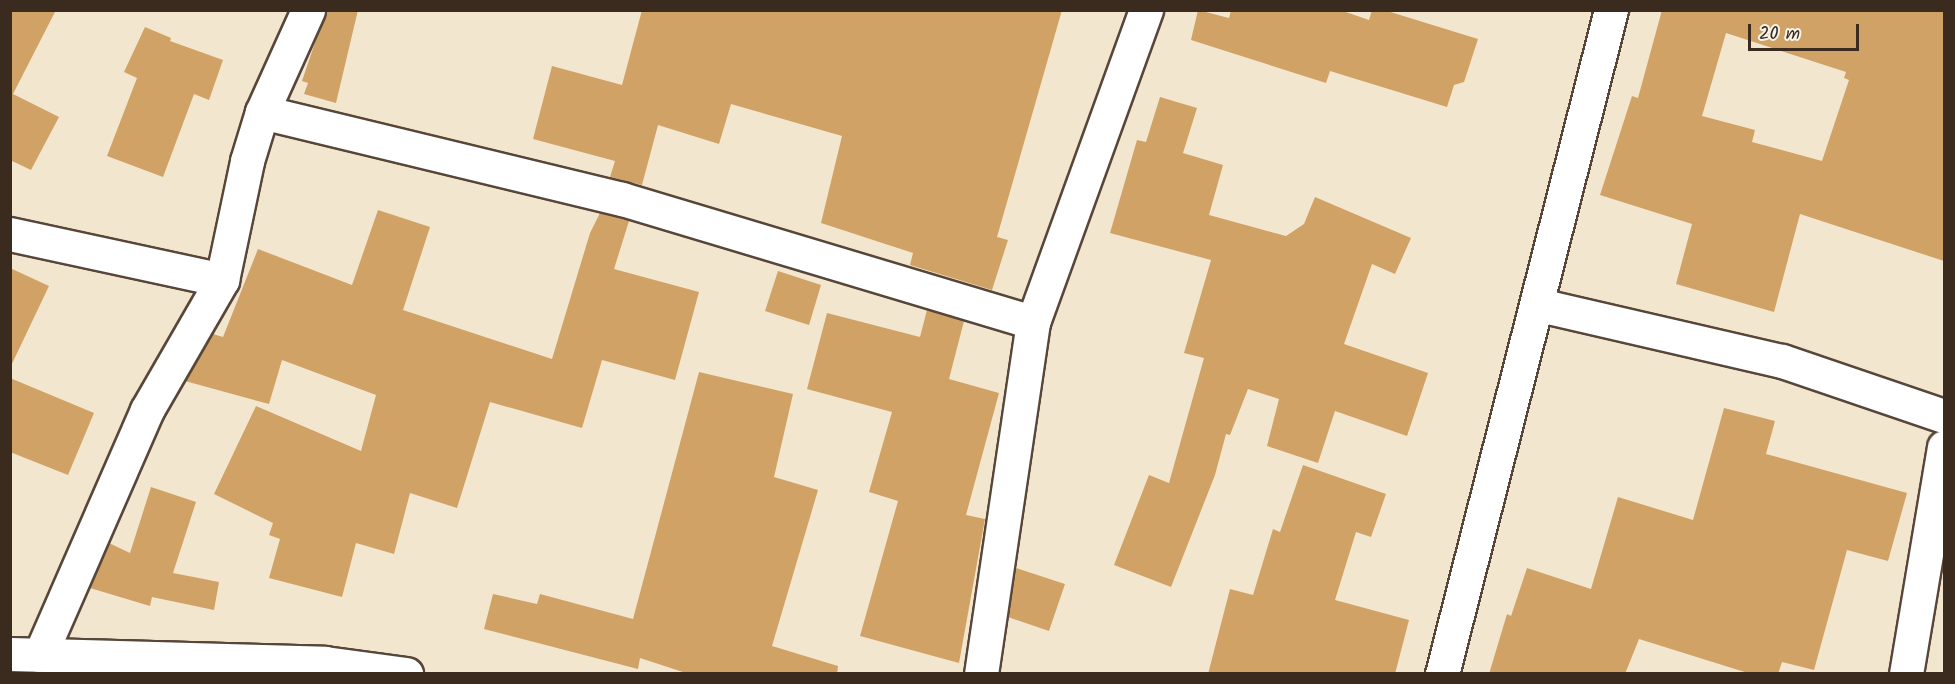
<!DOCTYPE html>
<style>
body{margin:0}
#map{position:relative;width:1955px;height:684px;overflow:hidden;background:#f3e6cf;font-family:Kalam,sans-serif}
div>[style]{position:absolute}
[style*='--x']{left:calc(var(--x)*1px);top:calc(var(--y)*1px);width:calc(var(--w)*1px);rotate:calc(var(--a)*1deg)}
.building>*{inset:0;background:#d1a265}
.roads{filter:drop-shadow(2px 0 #574639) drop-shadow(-2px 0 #574639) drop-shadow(0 2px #574639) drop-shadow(0 -2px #574639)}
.street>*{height:33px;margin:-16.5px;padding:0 16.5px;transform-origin:16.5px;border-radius:16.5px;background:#fff}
span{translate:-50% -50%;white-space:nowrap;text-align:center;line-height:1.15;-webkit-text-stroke:4.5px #f7f3e8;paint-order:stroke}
.frame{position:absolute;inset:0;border:12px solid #3b2a1e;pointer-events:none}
.scale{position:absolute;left:1748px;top:24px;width:111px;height:27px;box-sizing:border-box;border:3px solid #3b2a1e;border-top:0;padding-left:8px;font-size:18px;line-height:21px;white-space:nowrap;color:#3b2a1e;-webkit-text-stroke:4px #f7f3e8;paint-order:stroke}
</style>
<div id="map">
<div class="building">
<div style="clip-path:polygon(10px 10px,56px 10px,13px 94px,59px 117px,31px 170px,10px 160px)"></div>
<div style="clip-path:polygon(326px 10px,358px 10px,336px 103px,304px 94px,308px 83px,302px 81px)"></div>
<div style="clip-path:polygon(642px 10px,1062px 10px,997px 237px,1008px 240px,992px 290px,910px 265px,913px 253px,821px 223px,842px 136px,731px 104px,719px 144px,658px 125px,642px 185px,610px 177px,615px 161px,533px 139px,552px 66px,622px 85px)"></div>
<div style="clip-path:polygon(1198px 10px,1229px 18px,1231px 10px,1340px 10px,1369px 20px,1372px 10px,1384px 10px,1478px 39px,1464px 82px,1454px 85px,1447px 107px,1330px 71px,1326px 83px,1191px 40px)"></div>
<div style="clip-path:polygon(evenodd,1662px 10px,1944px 10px,1944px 261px,1800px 214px,1774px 312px,1676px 284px,1692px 224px,1600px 195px,1632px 96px,1638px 98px,1662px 10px,1726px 33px,1846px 72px,1844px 78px,1849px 80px,1822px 161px,1752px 142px,1755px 130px,1702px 116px,1726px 33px)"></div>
<div style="clip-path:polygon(145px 27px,171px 38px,170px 41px,223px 60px,209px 100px,194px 94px,163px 177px,107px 156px,137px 78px,124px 72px)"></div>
<div style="clip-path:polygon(1160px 97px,1197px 108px,1183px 153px,1223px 165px,1209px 215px,1286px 236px,1304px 224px,1315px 197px,1411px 238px,1395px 274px,1372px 264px,1344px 344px,1428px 373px,1407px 436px,1335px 411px,1318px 463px,1267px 446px,1279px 399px,1248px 389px,1230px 435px,1226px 434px,1215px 475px,1171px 587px,1114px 565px,1149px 475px,1169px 483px,1204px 358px,1184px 353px,1211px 260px,1110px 233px,1137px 140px,1146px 142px)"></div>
<div style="clip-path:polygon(378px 210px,430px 227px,403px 310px,552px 359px,590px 233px,600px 213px,629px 221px,614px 269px,699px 292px,675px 380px,602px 360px,582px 428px,490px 402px,457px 508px,410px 493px,394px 554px,356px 543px,342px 597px,269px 578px,280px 539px,269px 535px,273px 523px,214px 494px,256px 406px,361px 451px,376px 395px,282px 360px,269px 404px,185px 381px,213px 334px,223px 337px,258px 249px,352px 285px)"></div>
<div style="clip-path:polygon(10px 268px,49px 286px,10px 368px)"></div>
<div style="clip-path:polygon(778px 271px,821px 285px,809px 325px,765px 311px)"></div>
<div style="clip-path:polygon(927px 310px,964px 321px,949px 379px,999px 393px,966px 515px,985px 519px,959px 663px,860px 636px,898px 501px,869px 492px,892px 412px,807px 389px,827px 313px,920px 337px)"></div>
<div style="clip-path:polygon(699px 372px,793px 394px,774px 477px,818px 490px,772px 646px,838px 666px,837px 674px,689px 674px,640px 658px,638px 669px,484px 629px,493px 594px,537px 604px,540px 594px,633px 619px)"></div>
<div style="clip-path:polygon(10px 378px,94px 413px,68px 475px,10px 452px)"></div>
<div style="clip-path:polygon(1724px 408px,1775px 421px,1766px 454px,1907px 493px,1888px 561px,1847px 550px,1814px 670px,1782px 662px,1778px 674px,1751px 674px,1639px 639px,1625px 674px,1489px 674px,1507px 614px,1511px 616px,1527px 568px,1591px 589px,1618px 497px,1693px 520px)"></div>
<div style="clip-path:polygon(1303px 465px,1386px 494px,1371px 537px,1356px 532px,1335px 600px,1409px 620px,1395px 674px,1208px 674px,1230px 589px,1253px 595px,1273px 529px,1280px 532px)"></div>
<div style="clip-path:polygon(151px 487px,196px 502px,173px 573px,219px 582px,214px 610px,152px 597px,150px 606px,90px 588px,109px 543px,130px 553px)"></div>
<div style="clip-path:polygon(1016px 568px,1065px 584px,1049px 631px,1008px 617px)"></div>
</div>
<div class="roads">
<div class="street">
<div style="--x:262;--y:112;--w:370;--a:13.6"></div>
<div style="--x:622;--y:199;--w:429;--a:16.7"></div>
<div style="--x:10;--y:234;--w:217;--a:12.2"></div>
<div style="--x:1539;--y:305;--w:249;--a:13"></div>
<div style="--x:1782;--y:361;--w:171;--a:18.8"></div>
<div style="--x:10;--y:654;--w:315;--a:1.6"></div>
<div style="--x:325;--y:663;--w:82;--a:7.7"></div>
<div style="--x:40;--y:655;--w:267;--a:-66.4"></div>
<div style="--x:147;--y:410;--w:150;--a:-60"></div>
<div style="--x:222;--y:280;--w:122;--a:-78.1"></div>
<div style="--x:247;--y:161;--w:51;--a:-73"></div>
<div style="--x:262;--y:112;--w:112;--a:-65.7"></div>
<div style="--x:981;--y:674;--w:356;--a:-81.6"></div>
<div style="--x:1033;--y:322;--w:332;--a:-70.1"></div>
<div style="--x:1442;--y:674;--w:685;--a:-75.72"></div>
<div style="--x:1906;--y:674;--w:230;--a:-80.5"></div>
</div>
</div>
<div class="frame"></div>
<div class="scale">20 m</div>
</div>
